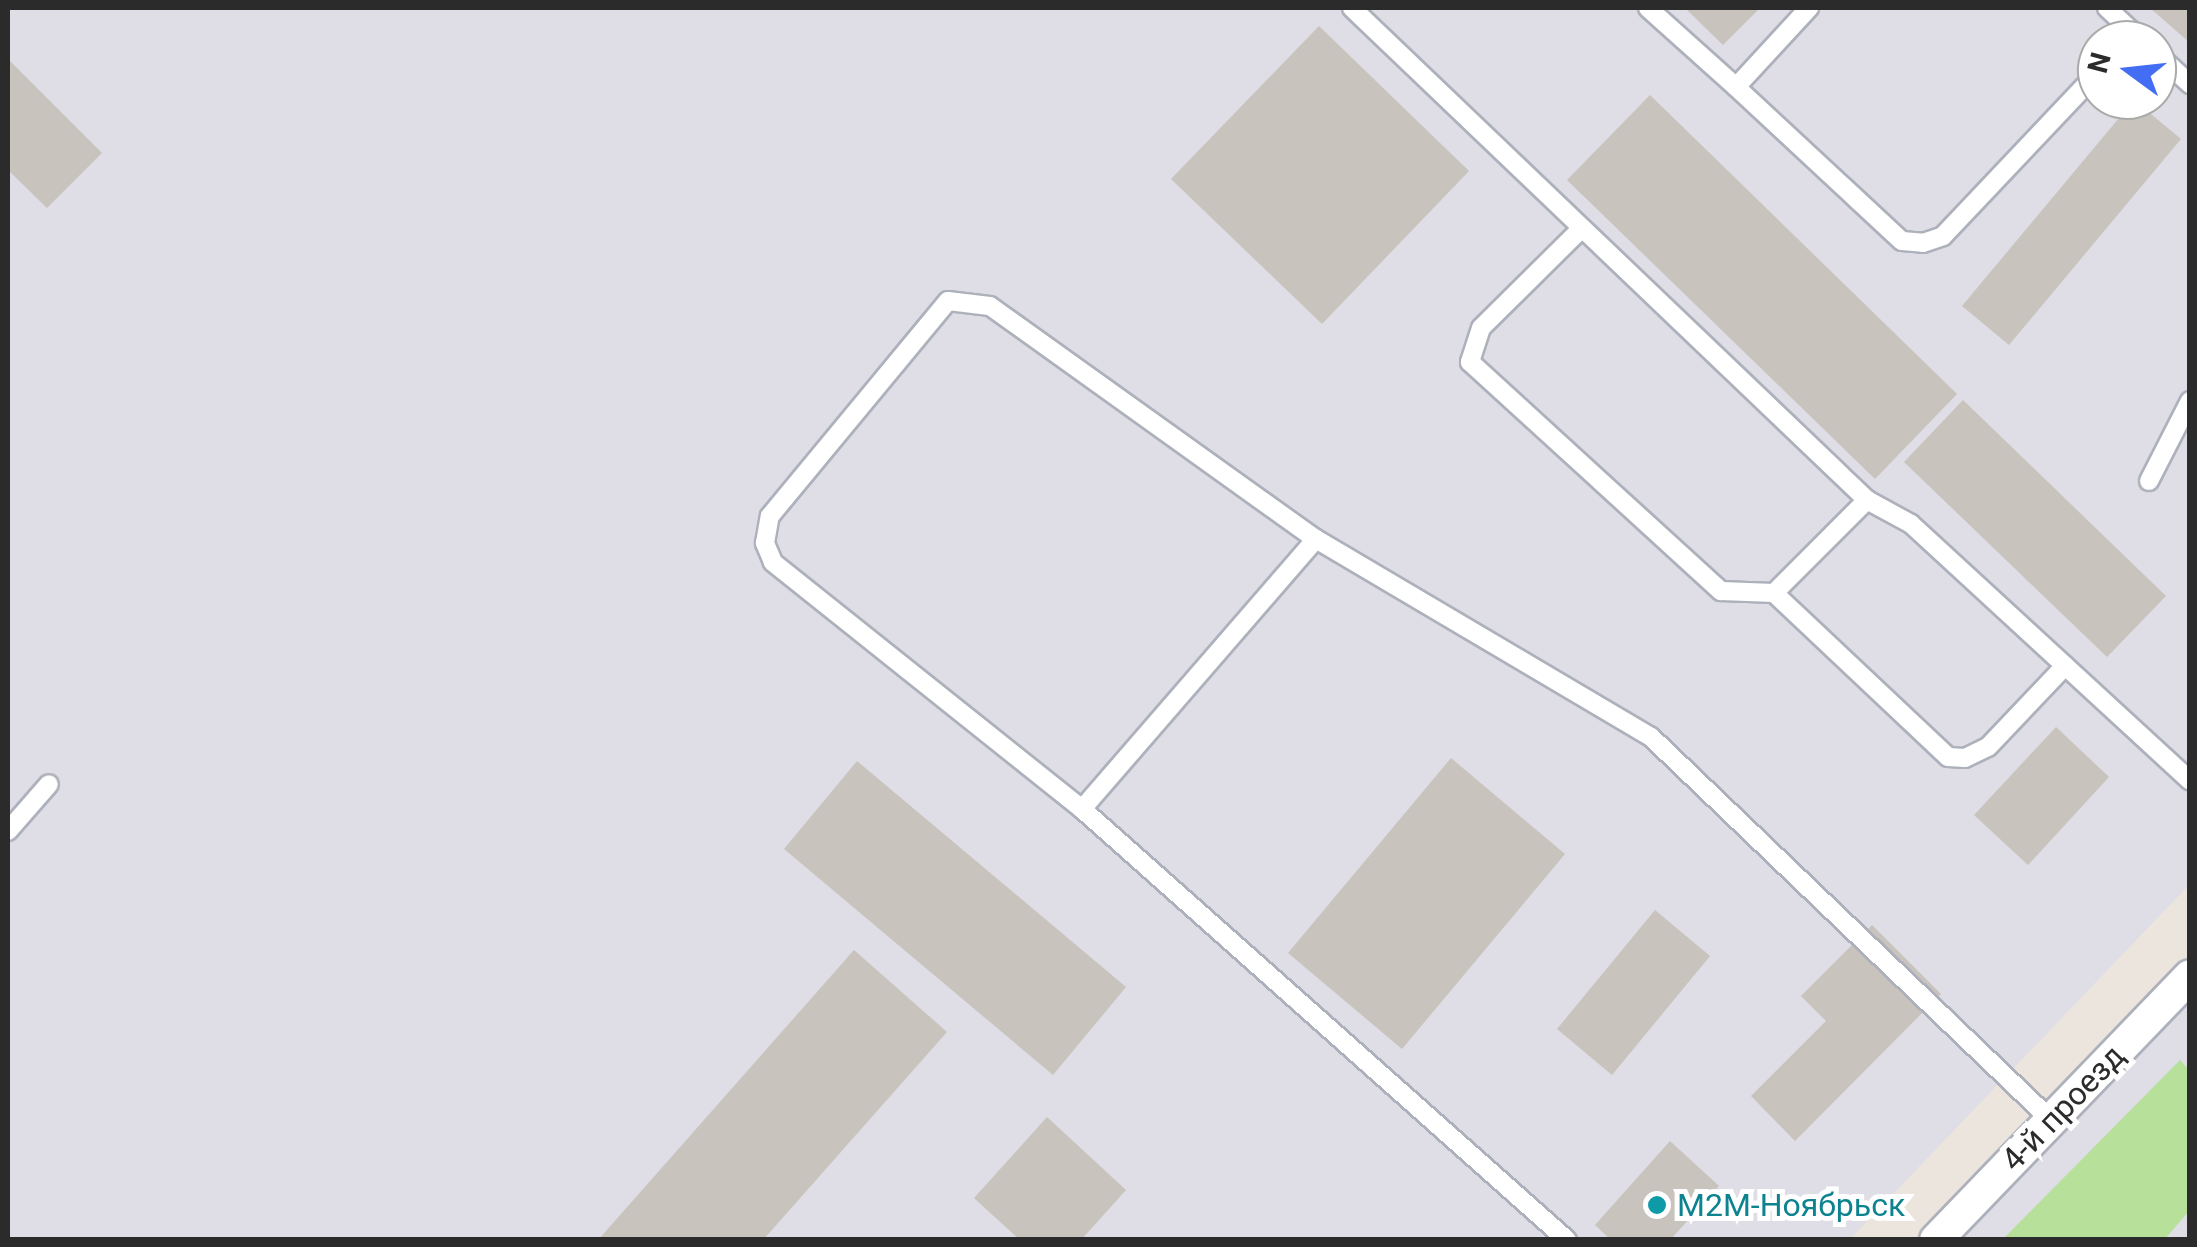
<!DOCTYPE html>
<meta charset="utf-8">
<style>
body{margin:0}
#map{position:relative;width:2197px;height:1247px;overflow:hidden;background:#ece5dd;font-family:Roboto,sans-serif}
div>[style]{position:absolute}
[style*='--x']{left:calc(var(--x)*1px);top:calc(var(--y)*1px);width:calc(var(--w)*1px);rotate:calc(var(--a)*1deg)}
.industrial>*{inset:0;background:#dfdde5}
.green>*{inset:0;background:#b7e19b}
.building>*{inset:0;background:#c8c3bc}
.roads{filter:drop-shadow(2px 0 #adb1bb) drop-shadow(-2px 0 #adb1bb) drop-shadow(0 2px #adb1bb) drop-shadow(0 -2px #adb1bb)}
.lane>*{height:18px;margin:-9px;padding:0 9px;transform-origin:9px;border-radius:9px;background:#fff}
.street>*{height:32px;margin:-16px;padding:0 16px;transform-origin:16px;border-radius:16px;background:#fff}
.dots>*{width:28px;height:28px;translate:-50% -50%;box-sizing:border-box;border:5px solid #fff;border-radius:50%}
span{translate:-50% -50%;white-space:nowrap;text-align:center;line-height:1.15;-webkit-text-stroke:10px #fff;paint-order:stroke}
.street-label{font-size:32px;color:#2b2b2b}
.culture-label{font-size:32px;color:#0d838f}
.left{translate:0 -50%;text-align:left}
.frame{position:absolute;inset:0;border:10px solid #2b2b2b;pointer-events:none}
.north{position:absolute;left:2077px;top:20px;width:100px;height:100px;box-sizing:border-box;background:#fff;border:2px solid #aaa;border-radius:50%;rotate:285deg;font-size:28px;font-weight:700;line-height:40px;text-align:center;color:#2b2b2b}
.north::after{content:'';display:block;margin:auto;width:35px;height:45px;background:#436ef4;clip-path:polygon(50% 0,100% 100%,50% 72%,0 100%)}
</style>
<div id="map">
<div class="industrial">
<div style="clip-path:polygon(evenodd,8px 8px,2189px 8px,2189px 885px,1850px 1239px,8px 1239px,8px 8px,2097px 40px,2157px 40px,2157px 100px,2097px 100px,2097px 40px)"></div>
<div style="clip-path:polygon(2189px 982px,2189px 1239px,1939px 1240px)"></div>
</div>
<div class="green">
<div style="clip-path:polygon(2180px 1060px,2189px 1070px,2189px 1211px,2165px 1239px,2003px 1239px)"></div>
</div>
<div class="building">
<div style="clip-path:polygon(1685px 8px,1760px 8px,1723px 45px)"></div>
<div style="clip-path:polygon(2150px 8px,2190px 8px,2190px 43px)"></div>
<div style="clip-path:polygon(1319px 26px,1469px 171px,1322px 324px,1171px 179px)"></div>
<div style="clip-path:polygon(8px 59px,102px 153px,47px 208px,8px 170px)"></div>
<div style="clip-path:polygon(1650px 95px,1957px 394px,1875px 479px,1567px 180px)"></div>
<div style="clip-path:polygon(2134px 100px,2181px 139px,2009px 345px,1962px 306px)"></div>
<div style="clip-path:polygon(1963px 400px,2166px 596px,2107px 657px,1904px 462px)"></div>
<div style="clip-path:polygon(2056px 727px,2109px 777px,2028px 865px,1974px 815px)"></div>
<div style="clip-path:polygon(1451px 758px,1565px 854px,1402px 1049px,1288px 953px)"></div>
<div style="clip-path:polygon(857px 761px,1126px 987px,1053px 1075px,784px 849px)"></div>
<div style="clip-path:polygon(1655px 910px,1710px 956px,1612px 1075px,1557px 1029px)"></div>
<div style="clip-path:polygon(1872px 925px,1941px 994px,1795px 1141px,1751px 1096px,1826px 1021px,1801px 996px)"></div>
<div style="clip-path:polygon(854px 950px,947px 1032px,763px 1240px,598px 1240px)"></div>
<div style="clip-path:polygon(1047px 1117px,1126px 1190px,1081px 1240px,1020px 1240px,974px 1198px)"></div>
<div style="clip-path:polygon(1670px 1141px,1719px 1186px,1670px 1240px,1611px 1240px,1595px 1225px)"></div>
</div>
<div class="roads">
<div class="lane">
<div style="--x:1352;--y:8;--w:712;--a:43.69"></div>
<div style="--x:1867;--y:500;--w:50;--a:28.6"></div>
<div style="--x:1911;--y:524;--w:379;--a:42.6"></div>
<div style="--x:1648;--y:8;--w:118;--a:41.9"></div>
<div style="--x:1736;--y:87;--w:108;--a:-47.3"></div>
<div style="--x:2107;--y:8;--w:37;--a:43"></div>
<div style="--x:2134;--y:33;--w:9;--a:131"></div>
<div style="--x:2157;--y:54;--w:45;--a:42.3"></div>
<div style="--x:1736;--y:87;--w:226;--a:42.9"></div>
<div style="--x:1902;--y:241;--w:21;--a:5"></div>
<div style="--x:1923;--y:243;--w:21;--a:-19"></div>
<div style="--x:1943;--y:236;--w:224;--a:-46.6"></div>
<div style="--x:1582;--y:228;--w:142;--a:135.3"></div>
<div style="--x:1481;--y:328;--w:36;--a:108"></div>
<div style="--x:1470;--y:362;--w:340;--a:42.4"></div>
<div style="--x:1721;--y:591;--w:53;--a:2.2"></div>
<div style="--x:1774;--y:593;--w:132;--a:-45"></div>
<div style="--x:2149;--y:481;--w:90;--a:-62.9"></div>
<div style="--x:1774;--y:593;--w:239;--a:43.3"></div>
<div style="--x:1948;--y:757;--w:17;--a:3"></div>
<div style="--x:1965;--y:758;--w:25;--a:-26"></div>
<div style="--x:1988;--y:747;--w:112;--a:-46.5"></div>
<div style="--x:1082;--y:809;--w:396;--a:-141.4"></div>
<div style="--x:773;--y:562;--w:21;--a:-113"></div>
<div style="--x:765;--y:543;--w:27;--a:-80"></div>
<div style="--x:770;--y:516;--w:279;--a:-50.4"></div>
<div style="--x:948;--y:301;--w:42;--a:6.8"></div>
<div style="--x:990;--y:306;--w:401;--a:35.6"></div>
<div style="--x:8;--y:831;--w:62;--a:-48.9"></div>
<div style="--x:1567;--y:1240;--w:649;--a:-138.37"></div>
<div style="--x:1082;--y:809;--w:357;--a:-49.1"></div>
<div style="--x:1316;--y:539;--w:389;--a:30.6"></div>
<div style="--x:1651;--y:737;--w:554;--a:43.76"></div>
</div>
<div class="street">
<div style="--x:1936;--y:1240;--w:366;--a:-46.1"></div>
</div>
</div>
<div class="dots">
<div style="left:1657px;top:1205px;background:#0f9aa8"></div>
</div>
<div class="street-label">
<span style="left:2063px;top:1108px;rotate:-46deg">4-й проезд</span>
</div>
<div class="culture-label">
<span class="left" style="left:1677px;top:1205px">М2М-Ноябрьск</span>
</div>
<div class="frame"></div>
<div class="north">N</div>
</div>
